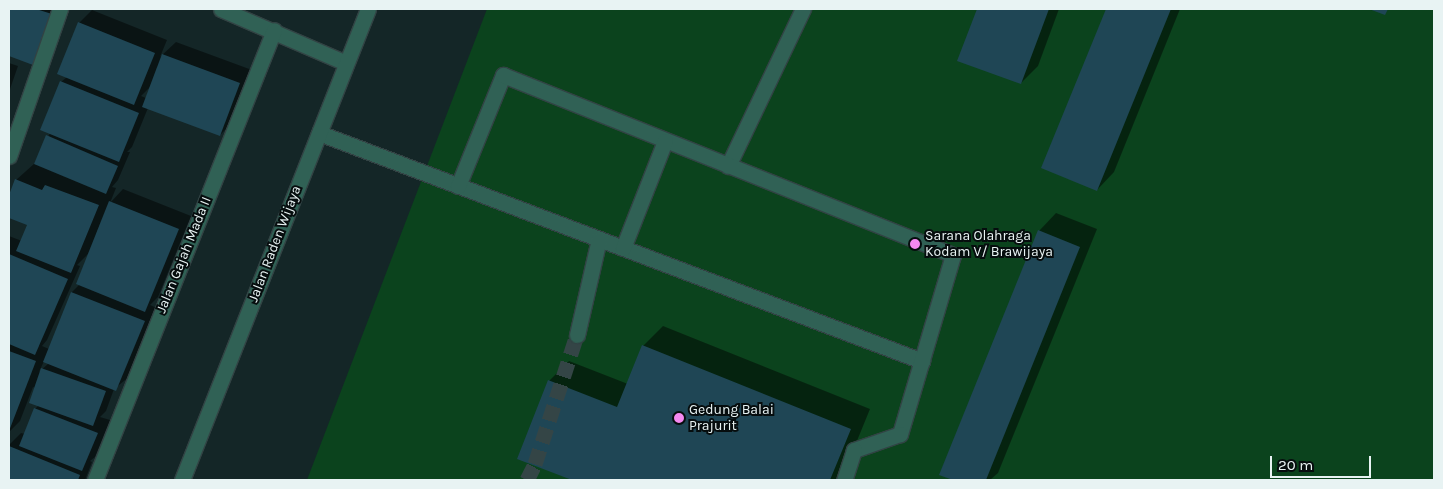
<!DOCTYPE html>
<style>
body{margin:0}
#map{position:relative;width:1443px;height:489px;overflow:hidden;background:#142627;font-family:Karla,sans-serif}
div>[style]{position:absolute}
[style*='--x']{left:calc(var(--x)*1px);top:calc(var(--y)*1px);width:calc(var(--w)*1px);rotate:calc(var(--a)*1deg)}
.green>*{inset:0;background:#0b431d}
.shadow>*{inset:0;background:#0007}
.building>*{inset:0;background:#1f4655}
.minor-tunnel>*{height:15px;margin-top:-7.5px;transform-origin:0;background:repeating-linear-gradient(90deg,#344546 0 15px,transparent 0 23px)}
.roads{filter:drop-shadow(1px 0 #324344) drop-shadow(-1px 0 #324344) drop-shadow(0 1px #324344) drop-shadow(0 -1px #324344)}
.minor>*{height:15px;margin:-7.5px;padding:0 7.5px;transform-origin:7.5px;border-radius:7.5px;background:#306155}
.dots>*{width:14px;height:14px;translate:-50% -50%;box-sizing:border-box;border:2px solid #060d0e;border-radius:50%}
span{translate:-50% -50%;white-space:nowrap;text-align:center;line-height:1.15;-webkit-text-stroke:4px #060d0e;paint-order:stroke}
.poi-label{font-size:14px;color:#e8f3f3}
.left{translate:0 -50%;text-align:left}
.street-label{font-size:14px;color:#e8f3f3}
.frame{position:absolute;inset:0;border:10px solid #e8f3f3;pointer-events:none}
.scale{position:absolute;left:1270px;top:456px;width:101px;height:22px;box-sizing:border-box;border:2px solid #e8f3f3;border-top:0;padding-left:6px;font-size:15px;line-height:18px;white-space:nowrap;color:#e8f3f3;-webkit-text-stroke:4px #060d0e;paint-order:stroke}
</style>
<div id="map">
<div class="green">
<div style="clip-path:polygon(487px 9px,1434px 9px,1434px 480px,307px 480px)"></div>
</div>
<div class="shadow">
<div style="clip-path:polygon(9px 9px,61px 9px,33px 64px,9px 55px)"></div>
<div style="clip-path:polygon(978px 9px,1059px 9px,1038px 66px,1021px 83px,959px 60px)"></div>
<div style="clip-path:polygon(1107px 9px,1180px 9px,1114px 172px,1097px 190px,1043px 168px)"></div>
<div style="clip-path:polygon(evenodd,92px 10px,167px 40px,160px 57px,176px 42px,252px 70px,233px 122px,220px 135px,148px 108px,132px 147px,127px 152px,130px 152px,118px 180px,112px 187px,116px 188px,110px 203px,123px 189px,191px 216px,158px 297px,150px 305px,157px 308px,129px 377px,114px 389px,106px 411px,100px 417px,110px 420px,95px 457px,90px 461px,92px 462px,85px 480px,9px 480px,9px 445px,21px 433px,25px 434px,35px 409px,39px 405px,35px 388px,33px 387px,20px 421px,9px 432px,9px 236px,22px 241px,29px 225px,9px 217px,9px 198px,16px 180px,35px 163px,50px 133px,61px 82px,67px 77px,79px 23px,92px 10px,151px 86px,146px 98px,141px 96px,151px 86px,92px 10px,90px 252px,80px 284px,72px 292px,49px 349px,42px 346px,47px 340px,80px 266px,77px 265px,90px 252px,92px 10px,44px 361px,49px 363px,39px 372px,44px 361px)"></div>
<div style="clip-path:polygon(9px 63px,18px 66px,9px 92px)"></div>
<div style="clip-path:polygon(1056px 213px,1097px 229px,998px 473px,990px 480px,956px 480px,940px 474px,1039px 231px)"></div>
<div style="clip-path:polygon(663px 326px,870px 409px,841px 480px,575px 480px,518px 458px,549px 381px,569px 361px,628px 384px,643px 346px)"></div>
</div>
<div class="building">
<div style="clip-path:polygon(9px 9px,36px 9px,52px 14px,33px 65px,9px 56px)"></div>
<div style="clip-path:polygon(977px 9px,1049px 9px,1021px 84px,957px 61px)"></div>
<div style="clip-path:polygon(1106px 9px,1171px 9px,1097px 191px,1041px 168px)"></div>
<div style="clip-path:polygon(1369px 9px,1388px 9px,1385px 15px)"></div>
<div style="clip-path:polygon(78px 22px,155px 53px,134px 105px,57px 74px)"></div>
<div style="clip-path:polygon(162px 54px,240px 83px,220px 136px,142px 107px)"></div>
<div style="clip-path:polygon(60px 81px,139px 113px,119px 162px,40px 130px)"></div>
<div style="clip-path:polygon(46px 135px,118px 166px,106px 194px,34px 164px)"></div>
<div style="clip-path:polygon(15px 179px,42px 190px,45px 185px,99px 205px,71px 273px,16px 251px,27px 225px,9px 218px,9px 195px)"></div>
<div style="clip-path:polygon(109px 201px,179px 229px,145px 312px,76px 284px)"></div>
<div style="clip-path:polygon(1038px 230px,1080px 247px,986px 480px,953px 480px,939px 475px)"></div>
<div style="clip-path:polygon(9px 254px,68px 279px,35px 355px,9px 344px)"></div>
<div style="clip-path:polygon(71px 292px,145px 321px,116px 391px,43px 362px)"></div>
<div style="clip-path:polygon(642px 345px,851px 429px,830px 480px,572px 480px,517px 459px,548px 380px,617px 407px)"></div>
<div style="clip-path:polygon(9px 351px,36px 361px,9px 431px)"></div>
<div style="clip-path:polygon(41px 368px,106px 391px,93px 426px,29px 403px)"></div>
<div style="clip-path:polygon(34px 408px,98px 433px,82px 471px,19px 446px)"></div>
<div style="clip-path:polygon(9px 446px,80px 475px,78px 480px,9px 480px)"></div>
</div>
<div class="minor-tunnel">
<div style="--x:527;--y:480;--w:18;--a:-63"></div>
<div style="--x:535;--y:464;--w:136;--a:-72"></div>
</div>
<div class="roads">
<div class="minor">
<div style="--x:221;--y:9;--w:136;--a:23.4"></div>
<div style="--x:319;--y:133;--w:645;--a:20.71"></div>
<div style="--x:9;--y:156;--w:156;--a:-70.9"></div>
<div style="--x:728;--y:166;--w:174;--a:-64.5"></div>
<div style="--x:458;--y:186;--w:120;--a:-67.9"></div>
<div style="--x:503;--y:75;--w:485;--a:21.8"></div>
<div style="--x:953;--y:255;--w:187;--a:106.5"></div>
<div style="--x:900;--y:434;--w:49;--a:160.8"></div>
<div style="--x:854;--y:450;--w:32;--a:108"></div>
<div style="--x:623;--y:248;--w:115;--a:-68.6"></div>
<div style="--x:577;--y:335;--w:98;--a:-77.1"></div>
<div style="--x:95;--y:480;--w:484;--a:-68.3"></div>
<div style="--x:182;--y:480;--w:506;--a:-68.45"></div>
</div>
</div>
<div class="dots">
<div style="left:915px;top:244px;background:#f489f0"></div>
<div style="left:679px;top:418px;background:#f489f0"></div>
</div>
<div class="poi-label">
<span class="left" style="left:925px;top:244px">Sarana Olahraga<br>Kodam V/ Brawijaya</span>
<span class="left" style="left:689px;top:418px">Gedung Balai<br>Prajurit</span>
</div>
<div class="street-label">
<span style="left:275px;top:244px;rotate:-69deg">Jalan Raden Wijaya</span>
<span style="left:184px;top:255px;rotate:-68deg">Jalan Gajah Mada II</span>
</div>
<div class="frame"></div>
<div class="scale">20 m</div>
</div>
